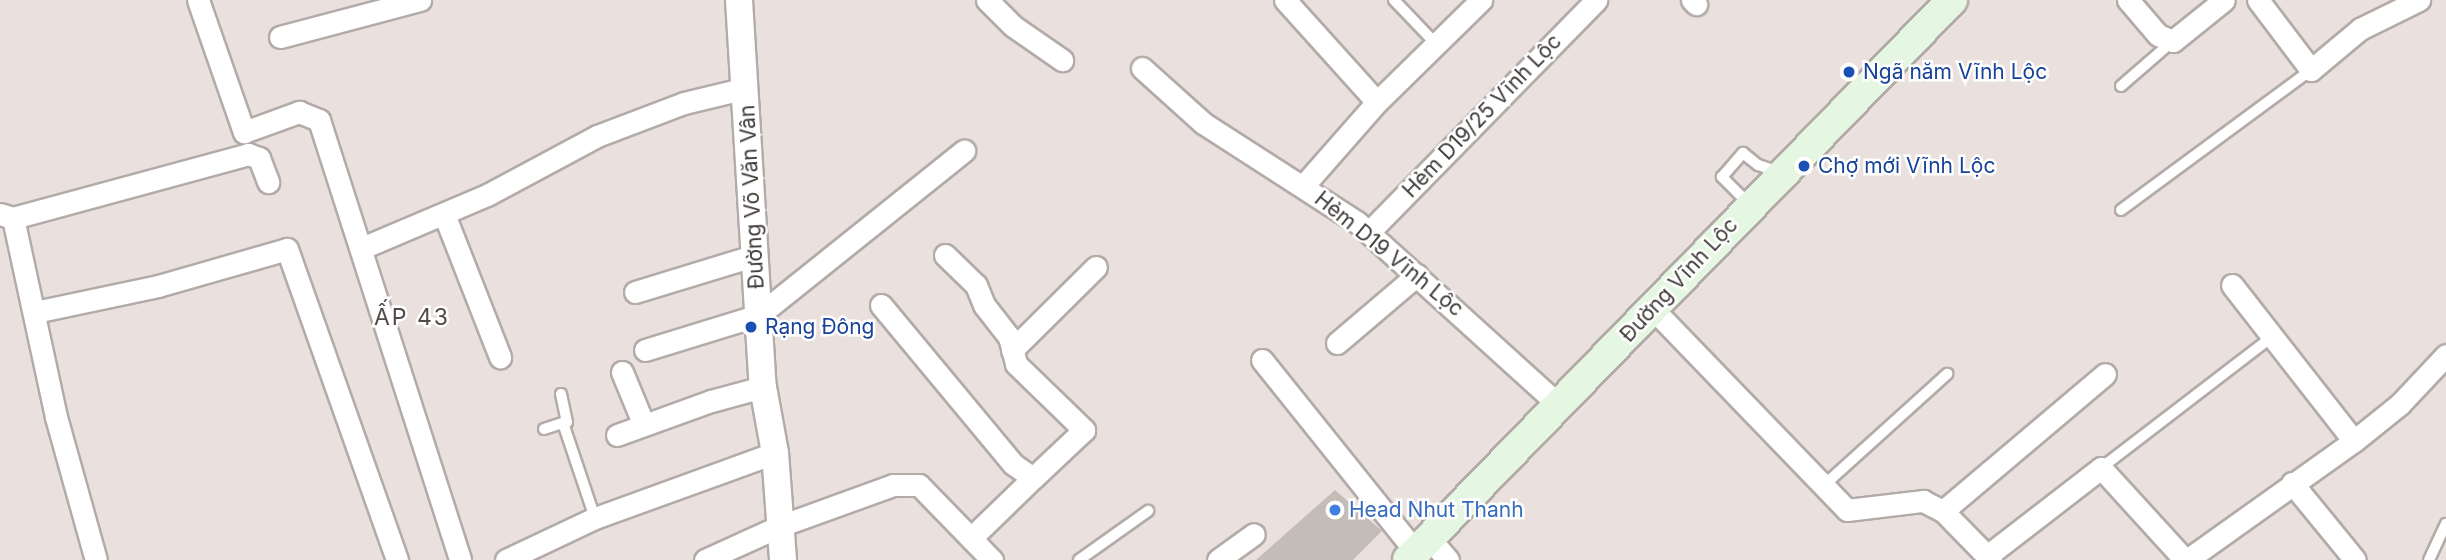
<!DOCTYPE html>
<meta charset="utf-8">
<style>
body{margin:0}
#map{position:relative;width:2446px;height:560px;overflow:hidden;background:#eae1de;font-family:Inter,sans-serif}
div>[style]{position:absolute}
[style*='--x']{left:calc(var(--x)*1px);top:calc(var(--y)*1px);width:calc(var(--w)*1px);rotate:calc(var(--a)*1deg)}
.building>*{inset:0;background:#c3bcb7}
.roads{filter:drop-shadow(2px 0 #b3aba8) drop-shadow(-2px 0 #b3aba8) drop-shadow(0 2px #b3aba8) drop-shadow(0 -2px #b3aba8)}
.service>*{height:10px;margin:-5px;padding:0 5px;transform-origin:5px;border-radius:5px;background:#fff}
.minor>*{height:21px;margin:-10.5px;padding:0 10.5px;transform-origin:10.5px;border-radius:10.5px;background:#fff}
.tertiary>*{height:26px;margin:-13px;padding:0 13px;transform-origin:13px;border-radius:13px;background:#fff}
.secondary>*{height:30px;margin:-15px;padding:0 15px;transform-origin:15px;border-radius:15px;background:#e5f6e2}
.dots>*{width:19px;height:19px;translate:-50% -50%;box-sizing:border-box;border:4px solid #fff;border-radius:50%}
span{translate:-50% -50%;white-space:nowrap;text-align:center;line-height:1.15;-webkit-text-stroke:5px #fff;paint-order:stroke}
.transit-label{font-size:21px;color:#164399}
.left{translate:0 -50%;text-align:left}
.street-label{font-size:21px;color:#3e3a39}
.shop-label{font-size:21px;color:#366cbe}
.neighbourhood-label{font-size:23px;color:#514a48;letter-spacing:2px}
</style>
<div id="map">
<div class="building">
<div style="clip-path:polygon(1335px 490px,1382px 531px,1353px 560px,1256px 560px)"></div>
</div>
<div class="roads">
<div class="service">
<div style="--x:1394;--y:0;--w:61;--a:46.3"></div>
<div style="--x:2121;--y:86;--w:69;--a:-40.9"></div>
<div style="--x:1750;--y:205;--w:40;--a:-135"></div>
<div style="--x:1722;--y:177;--w:32;--a:-49"></div>
<div style="--x:1743;--y:153;--w:19;--a:39"></div>
<div style="--x:1758;--y:165;--w:23;--a:18"></div>
<div style="--x:2121;--y:210;--w:236;--a:-36.4"></div>
<div style="--x:561;--y:394;--w:29;--a:78"></div>
<div style="--x:567;--y:422;--w:4;--a:166"></div>
<div style="--x:544;--y:429;--w:20;--a:-18"></div>
<div style="--x:563;--y:423;--w:100;--a:71.4"></div>
<div style="--x:2101;--y:468;--w:215;--a:-37.5"></div>
<div style="--x:1822;--y:487;--w:169;--a:-42.1"></div>
<div style="--x:1079;--y:560;--w:85;--a:-35.4"></div>
<div style="--x:2429;--y:560;--w:40;--a:-65"></div>
</div>
<div class="minor">
<div style="--x:198;--y:0;--w:140;--a:70.8"></div>
<div style="--x:244;--y:132;--w:59;--a:-20"></div>
<div style="--x:299;--y:112;--w:22;--a:22"></div>
<div style="--x:319;--y:120;--w:462;--a:72.2"></div>
<div style="--x:987;--y:0;--w:37;--a:45"></div>
<div style="--x:1013;--y:26;--w:60;--a:34.8"></div>
<div style="--x:1285;--y:0;--w:137;--a:48"></div>
<div style="--x:1692;--y:0;--w:6;--a:45"></div>
<div style="--x:2128;--y:0;--w:46;--a:49.4"></div>
<div style="--x:2158;--y:35;--w:16;--a:22"></div>
<div style="--x:2173;--y:41;--w:65;--a:-38.8"></div>
<div style="--x:2258;--y:0;--w:88;--a:52.9"></div>
<div style="--x:2311;--y:70;--w:64;--a:-39.9"></div>
<div style="--x:2360;--y:29;--w:66;--a:-26.2"></div>
<div style="--x:280;--y:37;--w:145;--a:-14.8"></div>
<div style="--x:1142;--y:68;--w:82;--a:42"></div>
<div style="--x:1203;--y:123;--w:184;--a:32.8"></div>
<div style="--x:1358;--y:223;--w:271;--a:42.2"></div>
<div style="--x:1304;--y:185;--w:111;--a:-48.7"></div>
<div style="--x:1377;--y:102;--w:146;--a:-44.4"></div>
<div style="--x:0;--y:214;--w:14;--a:17"></div>
<div style="--x:13;--y:218;--w:204;--a:77.8"></div>
<div style="--x:56;--y:417;--w:148;--a:74.4"></div>
<div style="--x:444;--y:214;--w:154;--a:68.6"></div>
<div style="--x:13;--y:218;--w:244;--a:-15.2"></div>
<div style="--x:248;--y:154;--w:12;--a:20"></div>
<div style="--x:259;--y:158;--w:26;--a:69"></div>
<div style="--x:1369;--y:232;--w:325;--a:-45.6"></div>
<div style="--x:362;--y:248;--w:136;--a:-23"></div>
<div style="--x:487;--y:195;--w:125;--a:-28.2"></div>
<div style="--x:597;--y:136;--w:93;--a:-20.8"></div>
<div style="--x:684;--y:103;--w:64;--a:-13.6"></div>
<div style="--x:945;--y:255;--w:43;--a:44.1"></div>
<div style="--x:976;--y:285;--w:22;--a:68"></div>
<div style="--x:984;--y:305;--w:41;--a:52"></div>
<div style="--x:1009;--y:337;--w:28;--a:75"></div>
<div style="--x:1016;--y:364;--w:95;--a:44.1"></div>
<div style="--x:1084;--y:430;--w:70;--a:136.7"></div>
<div style="--x:2232;--y:285;--w:198;--a:52"></div>
<div style="--x:635;--y:292;--w:127;--a:-17"></div>
<div style="--x:881;--y:305;--w:207;--a:50.3"></div>
<div style="--x:1013;--y:464;--w:24;--a:35"></div>
<div style="--x:1033;--y:478;--w:86;--a:135.9"></div>
<div style="--x:1653;--y:309;--w:279;--a:46"></div>
<div style="--x:1847;--y:510;--w:77;--a:-6.8"></div>
<div style="--x:1923;--y:501;--w:22;--a:27"></div>
<div style="--x:1943;--y:511;--w:69;--a:45.6"></div>
<div style="--x:35;--y:312;--w:126;--a:-11.9"></div>
<div style="--x:158;--y:286;--w:134;--a:-16"></div>
<div style="--x:287;--y:249;--w:330;--a:70.5"></div>
<div style="--x:1337;--y:343;--w:105;--a:-40.4"></div>
<div style="--x:645;--y:350;--w:119;--a:-17.1"></div>
<div style="--x:759;--y:315;--w:263;--a:-38.7"></div>
<div style="--x:1012;--y:350;--w:118;--a:-44.7"></div>
<div style="--x:1262;--y:360;--w:246;--a:51.3"></div>
<div style="--x:622;--y:372;--w:57;--a:67.5"></div>
<div style="--x:617;--y:435;--w:100;--a:-19.9"></div>
<div style="--x:711;--y:401;--w:54;--a:-15.1"></div>
<div style="--x:2292;--y:483;--w:99;--a:50.7"></div>
<div style="--x:1943;--y:511;--w:212;--a:-40.2"></div>
<div style="--x:1429;--y:538;--w:29;--a:49"></div>
<div style="--x:1987;--y:556;--w:144;--a:-37.7"></div>
<div style="--x:2101;--y:468;--w:125;--a:47.6"></div>
<div style="--x:506;--y:560;--w:98;--a:-25.3"></div>
<div style="--x:595;--y:518;--w:191;--a:-19.9"></div>
<div style="--x:705;--y:560;--w:82;--a:-24.4"></div>
<div style="--x:780;--y:526;--w:120;--a:-19.9"></div>
<div style="--x:893;--y:485;--w:26;--a:0"></div>
<div style="--x:919;--y:485;--w:105;--a:45.8"></div>
<div style="--x:1218;--y:560;--w:44;--a:-35.8"></div>
<div style="--x:2187;--y:560;--w:205;--a:-35.5"></div>
<div style="--x:2354;--y:441;--w:59;--a:-38.8"></div>
<div style="--x:2400;--y:404;--w:67;--a:-46.8"></div>
</div>
<div class="tertiary">
<div style="--x:739;--y:0;--w:388;--a:86.5"></div>
<div style="--x:763;--y:387;--w:67;--a:79.7"></div>
<div style="--x:775;--y:453;--w:107;--a:85.7"></div>
</div>
<div class="secondary">
<div style="--x:1408;--y:560;--w:781;--a:-45.83"></div>
</div>
</div>
<div class="dots">
<div style="left:1849px;top:72px;background:#1a4fb4"></div>
<div style="left:1804px;top:166px;background:#1a4fb4"></div>
<div style="left:751px;top:327px;background:#1a4fb4"></div>
<div style="left:1335px;top:510px;background:#3f7fe0"></div>
</div>
<div class="transit-label">
<span class="left" style="left:1863px;top:72px">Ngã năm Vĩnh Lộc</span>
<span class="left" style="left:1818px;top:166px">Chợ mới Vĩnh Lộc</span>
<span class="left" style="left:765px;top:327px">Rạng Đông</span>
</div>
<div class="street-label">
<span style="left:1482px;top:116px;rotate:-46deg">Hẻm D19/25 Vĩnh Lộc</span>
<span style="left:752px;top:197px;rotate:-93deg">Đường Võ Văn Vân</span>
<span style="left:1389px;top:254px;rotate:39deg">Hẻm D19 Vĩnh Lộc</span>
<span style="left:1679px;top:280px;rotate:-47deg">Đường Vĩnh Lộc</span>
</div>
<div class="shop-label">
<span class="left" style="left:1349px;top:510px">Head Nhut Thanh</span>
</div>
<div class="neighbourhood-label">
<span style="left:412px;top:317px">ẤP 43</span>
</div>
</div>
